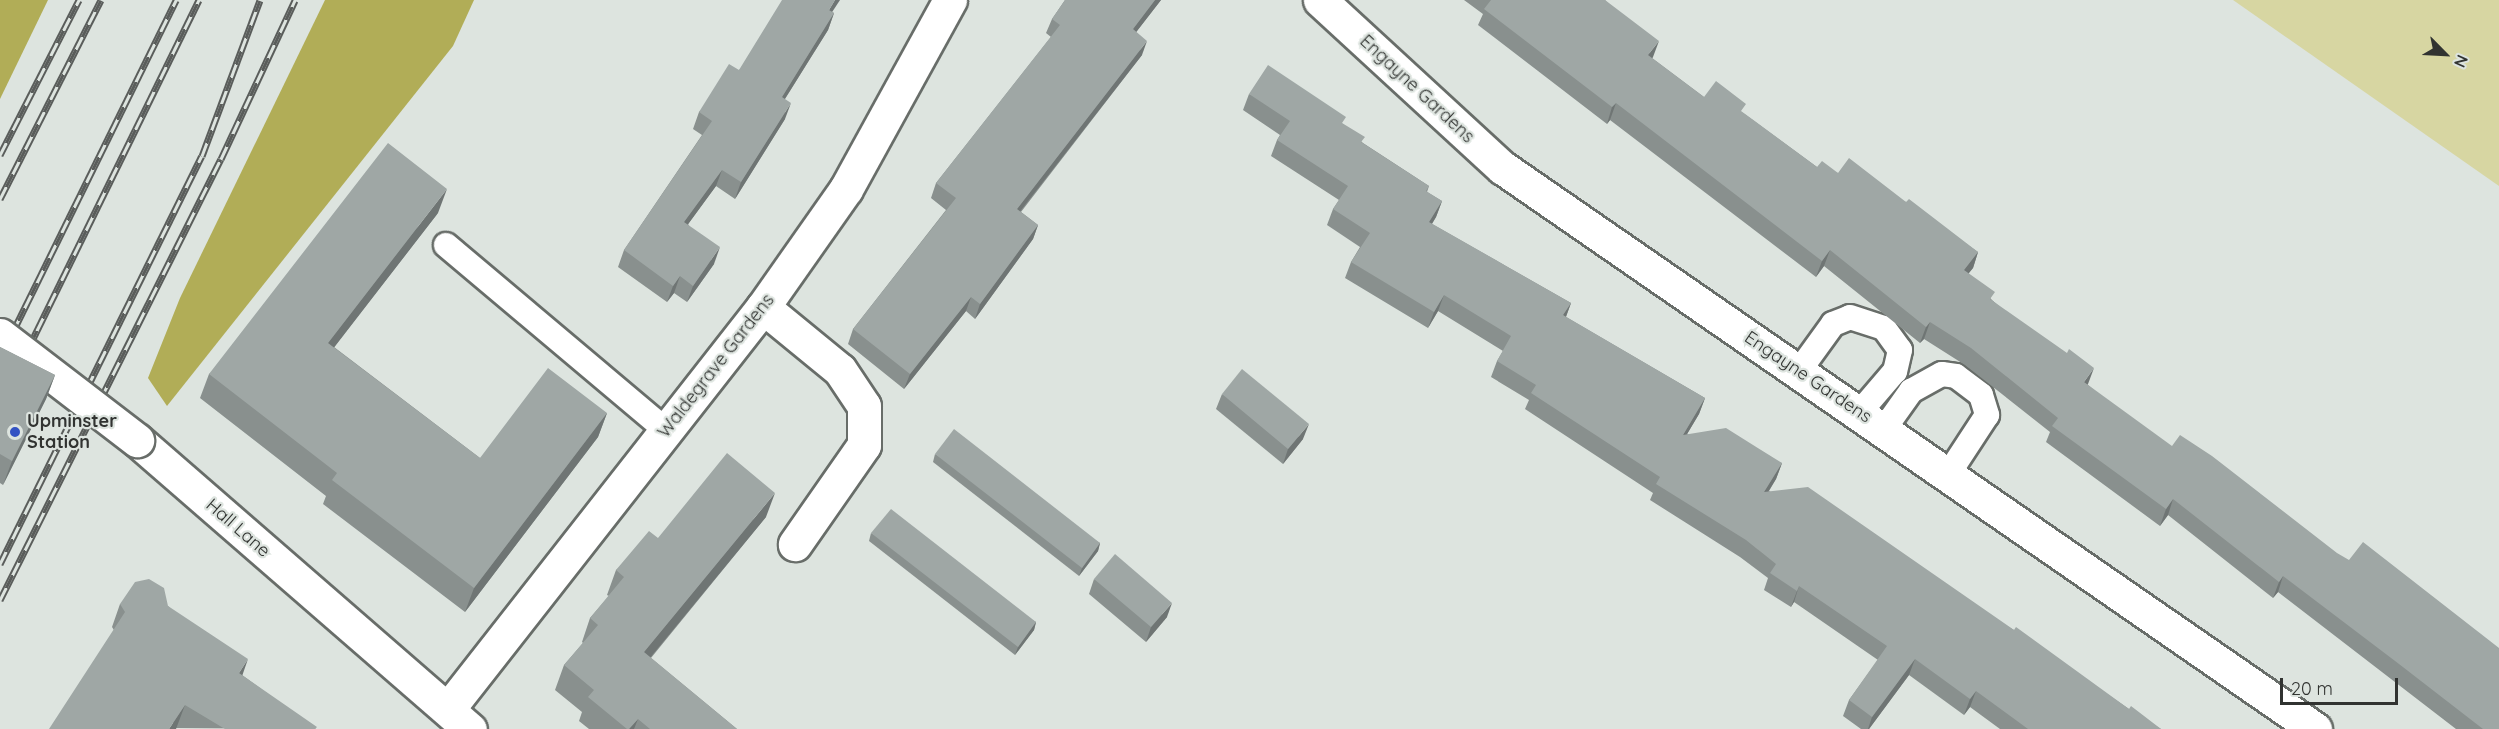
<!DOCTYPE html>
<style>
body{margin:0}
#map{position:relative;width:2499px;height:729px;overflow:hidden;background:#dde4df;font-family:Quicksand,sans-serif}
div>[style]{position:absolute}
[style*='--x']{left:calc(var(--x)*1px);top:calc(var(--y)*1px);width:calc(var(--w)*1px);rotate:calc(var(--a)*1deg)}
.green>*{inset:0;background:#d7d6a2}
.forest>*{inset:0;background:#b1ad57}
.roads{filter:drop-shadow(2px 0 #686d69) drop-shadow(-2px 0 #686d69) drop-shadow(0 2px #686d69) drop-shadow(0 -2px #686d69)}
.service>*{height:24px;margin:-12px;padding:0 12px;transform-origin:12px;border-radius:12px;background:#fff}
.minor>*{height:33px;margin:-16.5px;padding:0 16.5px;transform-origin:16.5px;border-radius:16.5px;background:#fff}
.tertiary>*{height:33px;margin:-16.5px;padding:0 16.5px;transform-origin:16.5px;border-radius:16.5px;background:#fff}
.rail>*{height:7px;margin-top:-3.5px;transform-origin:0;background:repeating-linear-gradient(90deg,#dde4df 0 14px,#5a5d5b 0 28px);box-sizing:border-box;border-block:2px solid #5a5d5b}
.bridges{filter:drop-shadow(2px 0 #686d69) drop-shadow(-2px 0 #686d69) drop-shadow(0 2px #686d69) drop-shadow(0 -2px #686d69)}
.tertiary-bridge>*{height:33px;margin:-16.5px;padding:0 16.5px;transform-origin:16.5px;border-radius:16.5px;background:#fff}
.wall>*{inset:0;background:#89908e}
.shaded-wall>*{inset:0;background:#6f7574}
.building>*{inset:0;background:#9fa7a5}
.dots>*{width:16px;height:16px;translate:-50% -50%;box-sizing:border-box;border:3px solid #dde4df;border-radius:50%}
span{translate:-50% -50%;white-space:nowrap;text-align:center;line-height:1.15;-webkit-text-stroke:4.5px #dde4df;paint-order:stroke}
.street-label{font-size:18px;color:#313331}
.poi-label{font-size:18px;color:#313331;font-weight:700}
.left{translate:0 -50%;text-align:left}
.north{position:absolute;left:2415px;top:24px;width:60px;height:60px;-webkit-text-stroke:4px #dde4df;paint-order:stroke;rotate:114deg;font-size:16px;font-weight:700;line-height:24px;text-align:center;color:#313331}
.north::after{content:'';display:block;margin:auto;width:21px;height:27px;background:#313331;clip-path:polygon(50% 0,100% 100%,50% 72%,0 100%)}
.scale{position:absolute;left:2280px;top:678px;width:118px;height:27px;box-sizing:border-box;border:3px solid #313331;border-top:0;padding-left:8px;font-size:18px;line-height:21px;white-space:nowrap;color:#313331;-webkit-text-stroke:4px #dde4df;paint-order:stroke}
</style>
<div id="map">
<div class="green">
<div style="clip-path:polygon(2233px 0,2499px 0,2499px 186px)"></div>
</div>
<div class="forest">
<div style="clip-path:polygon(0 0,48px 0,0 99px)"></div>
<div style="clip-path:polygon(325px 0,474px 0,453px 46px,167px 406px,148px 378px,180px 298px)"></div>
</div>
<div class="roads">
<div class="service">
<div style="--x:446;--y:245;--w:287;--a:40.1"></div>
<div style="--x:1799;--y:371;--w:58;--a:-54.1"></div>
<div style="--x:1833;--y:324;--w:18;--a:-22"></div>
<div style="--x:1850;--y:317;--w:36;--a:18"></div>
<div style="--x:1884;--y:328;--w:27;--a:54"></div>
<div style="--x:1900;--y:350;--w:22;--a:103"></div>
<div style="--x:1895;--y:371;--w:54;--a:130.5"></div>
<div style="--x:1884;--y:429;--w:47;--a:-54.6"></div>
<div style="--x:1911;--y:391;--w:35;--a:-29"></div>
<div style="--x:1942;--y:374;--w:14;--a:8"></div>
<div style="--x:1956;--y:376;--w:31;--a:37"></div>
<div style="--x:1981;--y:395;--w:21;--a:73"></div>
<div style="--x:1987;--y:415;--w:69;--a:123.2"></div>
</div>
<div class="minor">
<div style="--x:1320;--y:0;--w:248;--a:42.6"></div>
<div style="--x:1503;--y:168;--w:987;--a:34.64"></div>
<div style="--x:763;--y:307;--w:99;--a:39.3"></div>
<div style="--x:840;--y:370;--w:43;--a:56.3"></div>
<div style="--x:864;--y:406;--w:39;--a:90"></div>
<div style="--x:864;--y:445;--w:121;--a:124.9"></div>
<div style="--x:448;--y:709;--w:511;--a:-51.92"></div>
<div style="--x:763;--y:307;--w:144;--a:-54.9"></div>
<div style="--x:846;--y:189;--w:216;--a:-61.2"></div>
</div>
<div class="tertiary">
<div style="--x:137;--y:440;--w:441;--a:41"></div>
</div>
</div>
<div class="rail">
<div style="--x:0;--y:155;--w:174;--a:-63"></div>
<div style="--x:0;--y:199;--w:223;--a:-63.1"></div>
<div style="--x:0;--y:358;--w:399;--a:-63.8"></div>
<div style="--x:0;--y:406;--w:452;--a:-63.9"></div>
<div style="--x:0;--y:564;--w:455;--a:-63.7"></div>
<div style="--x:202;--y:156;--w:166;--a:-69.6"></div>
<div style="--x:0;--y:600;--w:493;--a:-63.4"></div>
<div style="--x:221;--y:159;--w:175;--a:-65"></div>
</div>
<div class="bridges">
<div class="tertiary-bridge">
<div style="--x:0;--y:335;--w:173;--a:37.5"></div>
</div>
</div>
<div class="wall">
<div style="clip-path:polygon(1065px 0,1161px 0,1136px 32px,1142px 55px,1021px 212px,1038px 225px,1033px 239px,975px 319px,966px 311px,904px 389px,848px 344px,853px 329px,946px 210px,931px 198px,936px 183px,1051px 37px,1046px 33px,1052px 19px)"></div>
<div style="clip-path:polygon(1464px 0,1605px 0,1653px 57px,1652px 58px,1704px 97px,1743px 113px,1817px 167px,1838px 173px,1906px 202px,1978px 252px,1973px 268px,1968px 273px,1992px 300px,2088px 385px,2499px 729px,2456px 729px,2278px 592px,2273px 598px,2168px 515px,2160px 526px,2046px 442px,2050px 432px,1965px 365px,1924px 339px,1920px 343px,1824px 266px,1816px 277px,1610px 120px,1607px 124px,1478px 25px,1483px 14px)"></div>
<div style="clip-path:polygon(832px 12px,834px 13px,828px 30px,785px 99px,785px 119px,735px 199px,716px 186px,688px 224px,714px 264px,687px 302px,674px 293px,667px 302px,618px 267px,624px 250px,702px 135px,693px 129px,699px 112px,739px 70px)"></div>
<div style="clip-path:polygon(1249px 94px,1343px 124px,1363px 143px,1429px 186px,1427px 192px,1442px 201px,1436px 217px,1432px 224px,1571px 303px,1566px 317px,1705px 398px,1699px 414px,1687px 434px,1782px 463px,1776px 479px,1769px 491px,2014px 630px,2129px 709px,2161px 729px,2000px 729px,1970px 707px,1964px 715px,1909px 675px,1869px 729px,1861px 729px,1843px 716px,1849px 700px,1878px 660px,1794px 602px,1791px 607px,1764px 590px,1768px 578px,1740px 557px,1650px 500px,1653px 493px,1525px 409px,1529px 400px,1491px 377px,1497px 361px,1503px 351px,1438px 311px,1428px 328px,1345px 278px,1351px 262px,1360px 247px,1327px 225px,1333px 209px,1339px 200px,1271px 156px,1277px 140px,1280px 135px,1243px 110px)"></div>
<div style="clip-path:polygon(438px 213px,334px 347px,480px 458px,607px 413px,598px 437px,465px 612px,323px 504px,326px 496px,200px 398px,209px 374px)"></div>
<div style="clip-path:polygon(0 347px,55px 375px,46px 399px,3px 485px,0 483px)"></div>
<div style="clip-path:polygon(1222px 394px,1303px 439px,1283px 464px,1216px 409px)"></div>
<div style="clip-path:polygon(935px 454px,1100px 543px,1098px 551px,1079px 576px,933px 462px)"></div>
<div style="clip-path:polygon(766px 517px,651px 658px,737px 729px,589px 729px,579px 721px,582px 712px,555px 690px,564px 665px,583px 643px,582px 642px,590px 618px,609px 596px,607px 595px,616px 570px,658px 538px)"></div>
<div style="clip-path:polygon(871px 533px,1036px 622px,1034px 630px,1015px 655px,869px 541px)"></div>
<div style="clip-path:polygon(1094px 579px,1167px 617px,1146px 642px,1089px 594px)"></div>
<div style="clip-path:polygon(120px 604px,168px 606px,242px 675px,316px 729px,176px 728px,112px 627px)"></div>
</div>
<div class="shaded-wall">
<div style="clip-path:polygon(835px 0,840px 0,823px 26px,829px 10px)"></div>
<div style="clip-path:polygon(1155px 0,1161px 0,1127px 44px,1133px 29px)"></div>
<div style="clip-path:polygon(834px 13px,828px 30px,776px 113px,782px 97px)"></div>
<div style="clip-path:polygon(1147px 41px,1142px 55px,1011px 223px,1017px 209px)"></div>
<div style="clip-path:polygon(1659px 41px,1653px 57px,1642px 71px,1648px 55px)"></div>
<div style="clip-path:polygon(791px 103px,785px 119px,735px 199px,741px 182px)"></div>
<div style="clip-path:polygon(1616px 103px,1610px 120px,1607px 124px,1612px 107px)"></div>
<div style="clip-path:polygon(722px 170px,716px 186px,678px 238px,684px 222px)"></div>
<div style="clip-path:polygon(447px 189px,438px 213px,319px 367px,328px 343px)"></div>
<div style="clip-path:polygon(1442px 201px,1436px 217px,1423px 238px,1429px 222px)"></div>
<div style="clip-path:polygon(1038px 225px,1033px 239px,975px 319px,980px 304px)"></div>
<div style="clip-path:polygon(720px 247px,714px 264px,687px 302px,693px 286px)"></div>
<div style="clip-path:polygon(1830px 250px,1824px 266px,1816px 277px,1822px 261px)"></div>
<div style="clip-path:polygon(1978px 252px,1973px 268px,1958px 287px,1964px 270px)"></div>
<div style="clip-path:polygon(680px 276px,674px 293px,667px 302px,673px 286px)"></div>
<div style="clip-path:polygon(1444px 295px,1438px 311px,1428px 328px,1434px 312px)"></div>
<div style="clip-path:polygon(971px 297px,966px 311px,904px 389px,910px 374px)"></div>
<div style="clip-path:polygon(1571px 303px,1565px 319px,1563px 315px)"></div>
<div style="clip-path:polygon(1930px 322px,1924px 339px,1920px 343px,1926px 327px)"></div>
<div style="clip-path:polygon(2094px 368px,2088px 384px,2078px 398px,2084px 382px)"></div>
<div style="clip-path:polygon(55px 375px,46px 399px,3px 485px,12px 461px)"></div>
<div style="clip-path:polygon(1705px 398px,1699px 414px,1677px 451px,1683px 435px)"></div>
<div style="clip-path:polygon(607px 413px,598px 437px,465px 612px,474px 588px)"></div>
<div style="clip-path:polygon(1309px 424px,1303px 439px,1283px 464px,1288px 449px)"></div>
<div style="clip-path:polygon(1782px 463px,1776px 479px,1758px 508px,1764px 492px)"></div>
<div style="clip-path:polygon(775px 493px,766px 517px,635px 676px,644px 652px)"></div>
<div style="clip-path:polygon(2173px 499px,2168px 515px,2160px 526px,2166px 509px)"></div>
<div style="clip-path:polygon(1100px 543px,1098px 551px,1079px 576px,1082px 568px)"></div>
<div style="clip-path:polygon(2283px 576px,2278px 592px,2273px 598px,2279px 582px)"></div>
<div style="clip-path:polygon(1799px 586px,1794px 602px,1791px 607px,1797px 591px)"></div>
<div style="clip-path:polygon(1172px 603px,1167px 617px,1146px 642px,1151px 627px)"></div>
<div style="clip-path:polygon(1036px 622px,1034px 630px,1015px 655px,1018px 647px)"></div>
<div style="clip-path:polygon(248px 659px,240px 682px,239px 673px)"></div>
<div style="clip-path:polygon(1915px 659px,1909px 675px,1869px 729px,1868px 729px,1872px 717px)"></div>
<div style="clip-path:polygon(1976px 691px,1970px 707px,1964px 715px,1970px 699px)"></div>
<div style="clip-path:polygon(185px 705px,176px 729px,169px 729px)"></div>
<div style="clip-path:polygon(638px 719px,634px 729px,629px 729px)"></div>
</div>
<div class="building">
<div style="clip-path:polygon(782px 0,835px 0,829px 10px,834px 13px,782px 97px,791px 103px,741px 182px,722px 170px,684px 222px,720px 247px,693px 286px,680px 276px,673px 286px,624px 250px,712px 121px,699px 112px,729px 64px,739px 70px)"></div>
<div style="clip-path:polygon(1065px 0,1155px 0,1133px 29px,1147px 41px,1017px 209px,1038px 225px,980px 304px,971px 297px,910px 374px,853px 329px,956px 198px,936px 183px,1060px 25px,1052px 19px)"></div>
<div style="clip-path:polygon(1491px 0,1605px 0,1659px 41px,1648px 55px,1704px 97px,1716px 81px,1746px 104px,1741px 111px,1817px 167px,1822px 161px,1838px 173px,1849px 158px,1906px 202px,1909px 199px,1978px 252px,1964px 270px,1995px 292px,1990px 299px,2067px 353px,2069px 349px,2094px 368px,2084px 382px,2172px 446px,2180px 435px,2212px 456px,2337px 553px,2349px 560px,2363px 542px,2499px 648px,2499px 729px,2483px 729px,2399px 664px,2283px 576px,2279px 582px,2173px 499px,2166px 509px,2052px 426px,2058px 418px,1971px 348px,1930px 322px,1926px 327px,1830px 250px,1822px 261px,1616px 103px,1612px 107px,1484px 9px)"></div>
<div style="clip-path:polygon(1268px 65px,1346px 117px,1342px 123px,1365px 137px,1361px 142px,1429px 186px,1426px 191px,1442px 201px,1429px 222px,1571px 303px,1563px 315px,1705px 398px,1683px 435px,1726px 428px,1782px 463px,1764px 492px,1808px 487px,2014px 630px,2016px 627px,2129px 709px,2131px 706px,2161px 729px,2028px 729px,1976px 691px,1970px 699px,1915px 659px,1872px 717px,1849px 700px,1887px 646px,1799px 586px,1797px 591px,1770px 573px,1776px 564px,1746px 540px,1656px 484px,1660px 477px,1531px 393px,1536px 385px,1497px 361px,1511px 336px,1444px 295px,1434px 312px,1351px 262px,1370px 233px,1333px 209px,1348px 186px,1277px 140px,1290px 121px,1249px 94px)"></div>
<div style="clip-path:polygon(388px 143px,447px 189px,328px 343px,480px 458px,548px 368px,607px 413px,474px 588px,332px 480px,337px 473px,209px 374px)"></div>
<div style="clip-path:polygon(0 347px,55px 375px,12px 461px,0 454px)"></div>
<div style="clip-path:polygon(1242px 369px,1309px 424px,1288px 449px,1222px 394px)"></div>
<div style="clip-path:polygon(954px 429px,1100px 543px,1082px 568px,935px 454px)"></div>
<div style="clip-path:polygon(727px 453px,775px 493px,644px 652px,737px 729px,650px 729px,638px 719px,629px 729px,627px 729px,588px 697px,594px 690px,564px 665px,598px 625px,590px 618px,624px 577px,616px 570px,649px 531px,658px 538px)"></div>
<div style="clip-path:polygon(891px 509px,1036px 622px,1018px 647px,871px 533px)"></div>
<div style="clip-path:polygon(1115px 554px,1172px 603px,1151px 627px,1094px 579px)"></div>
<div style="clip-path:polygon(149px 579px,164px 588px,168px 606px,248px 659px,239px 673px,317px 727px,315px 729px,225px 729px,185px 705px,169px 729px,49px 729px,125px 612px,120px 604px,135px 582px)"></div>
</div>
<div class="dots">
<div style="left:15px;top:432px;background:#3352c3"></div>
</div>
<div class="street-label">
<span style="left:1417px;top:89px;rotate:43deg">Engayne Gardens</span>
<span style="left:716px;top:366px;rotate:-52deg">Waldegrave Gardens</span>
<span style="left:1808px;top:377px;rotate:34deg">Engayne Gardens</span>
<span style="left:238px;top:528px;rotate:41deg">Hall Lane</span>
</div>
<div class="poi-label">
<span class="left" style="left:27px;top:432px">Upminster<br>Station</span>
</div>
<div class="north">N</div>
<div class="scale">20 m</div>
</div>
